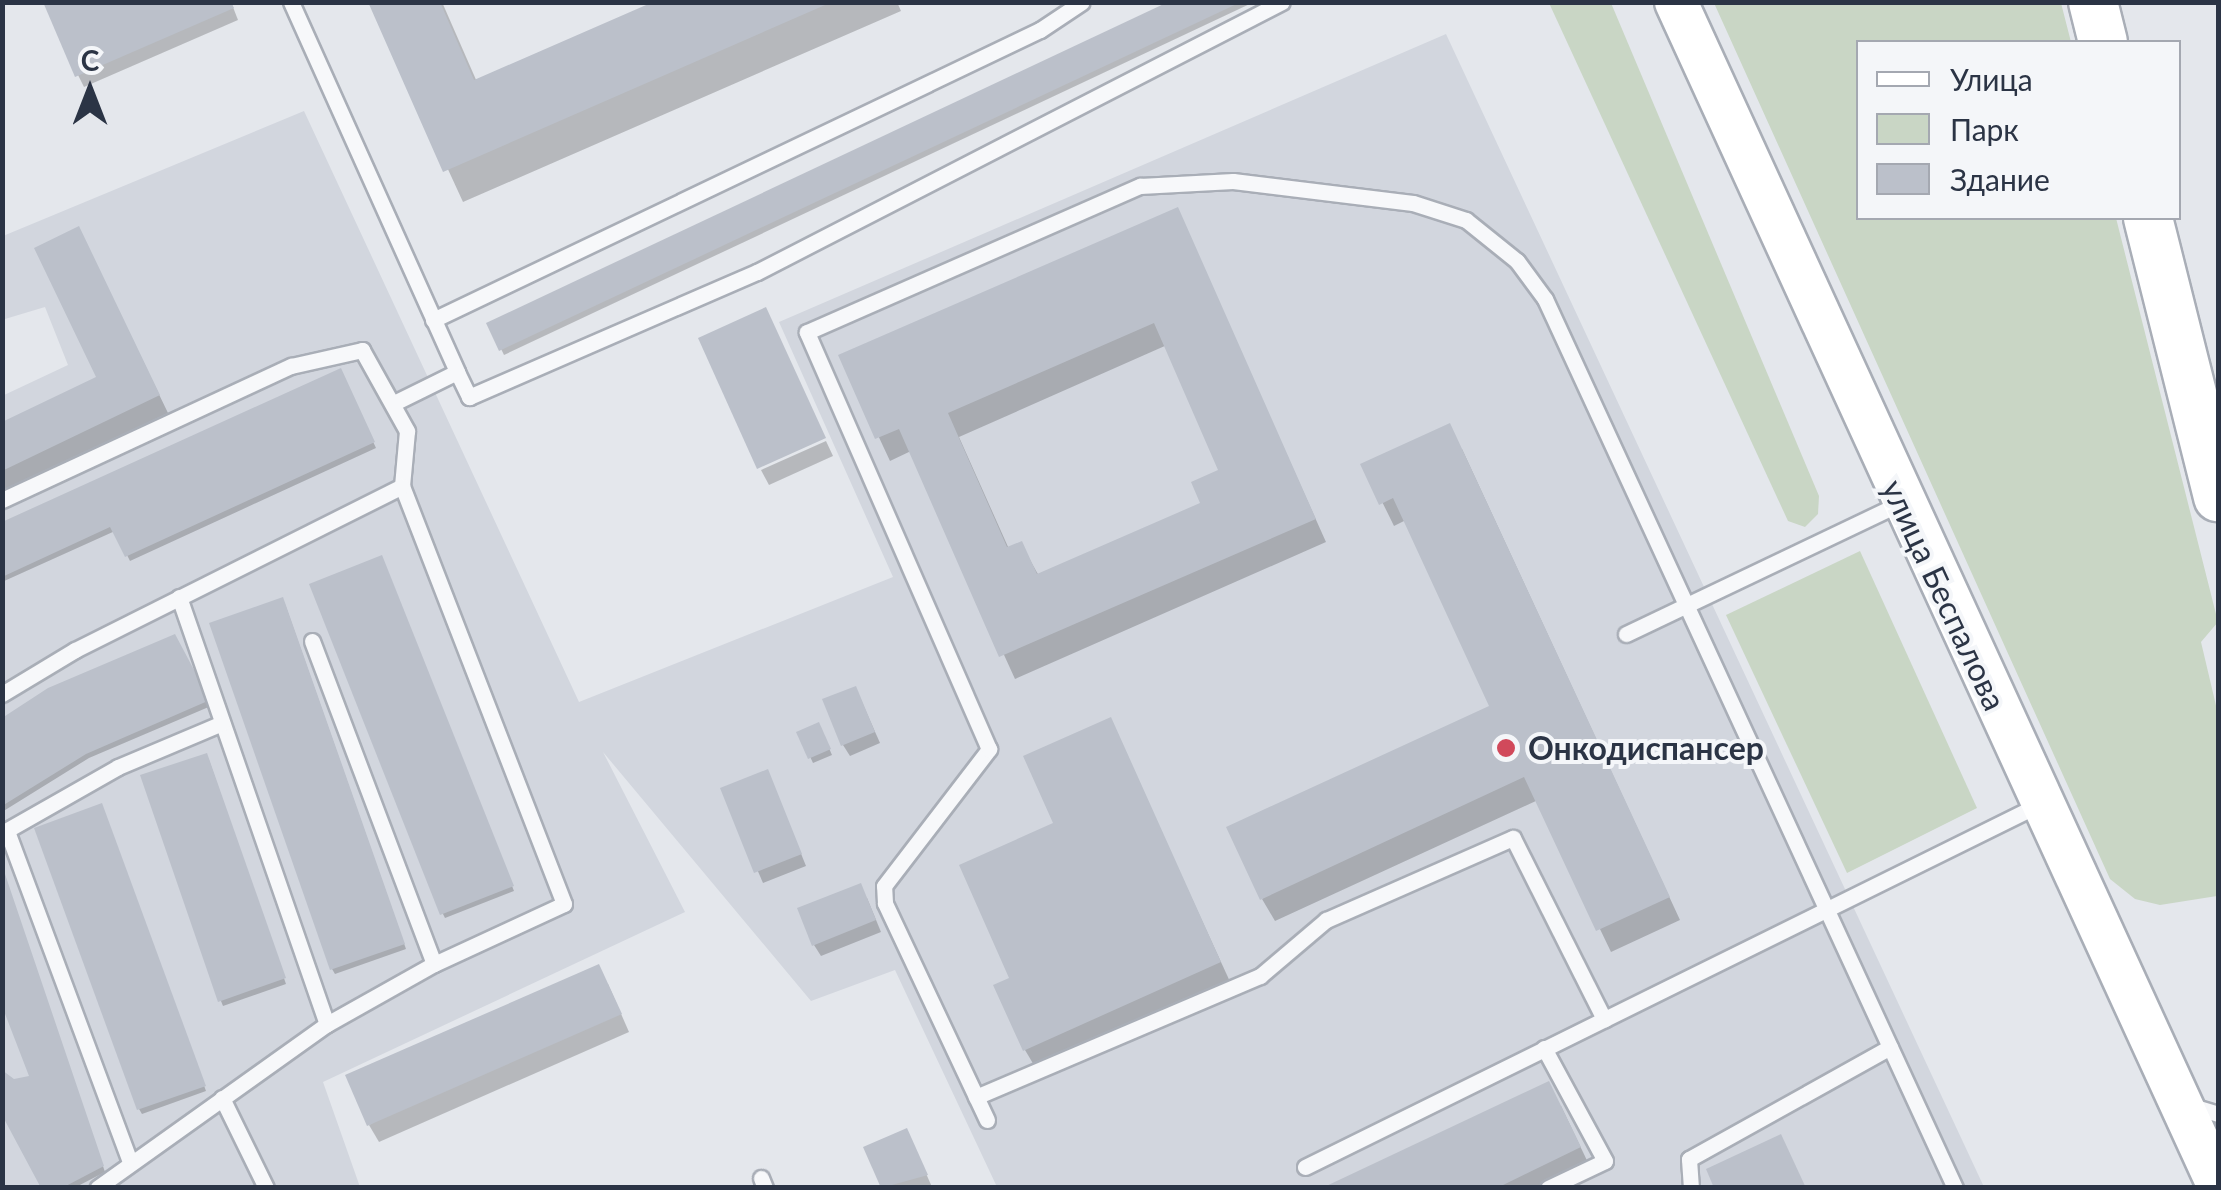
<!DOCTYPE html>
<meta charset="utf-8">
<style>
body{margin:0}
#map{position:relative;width:2221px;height:1190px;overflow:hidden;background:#e4e7ec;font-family:Lato,sans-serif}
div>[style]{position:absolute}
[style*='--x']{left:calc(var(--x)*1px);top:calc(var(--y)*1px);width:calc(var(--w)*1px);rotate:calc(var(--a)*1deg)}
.built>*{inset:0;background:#d2d6de}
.green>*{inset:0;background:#c9d6c5}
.shadow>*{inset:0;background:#0003}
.building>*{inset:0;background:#bbc0ca}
.roads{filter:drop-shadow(2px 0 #a9aeb7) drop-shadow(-2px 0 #a9aeb7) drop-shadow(0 2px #a9aeb7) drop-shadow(0 -2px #a9aeb7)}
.service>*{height:15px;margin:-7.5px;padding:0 7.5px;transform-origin:7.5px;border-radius:7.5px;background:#f7f8fa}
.secondary>*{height:42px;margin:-21px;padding:0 21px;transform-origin:21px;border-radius:21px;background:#fff}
.primary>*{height:48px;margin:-24px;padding:0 24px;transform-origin:24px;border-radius:24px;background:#fff}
.dots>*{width:28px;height:28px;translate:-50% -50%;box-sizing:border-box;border:5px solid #f4f6f9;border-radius:50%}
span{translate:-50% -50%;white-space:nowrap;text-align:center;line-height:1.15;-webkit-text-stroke:8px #f4f6f9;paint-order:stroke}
.street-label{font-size:32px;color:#2b3445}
.poi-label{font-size:32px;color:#2b3445;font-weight:700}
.left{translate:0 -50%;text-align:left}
.frame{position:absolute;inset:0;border:5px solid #2b3445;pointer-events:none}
.legend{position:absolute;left:1856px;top:40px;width:325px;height:180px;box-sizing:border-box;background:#f4f6f9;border:2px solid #a4a8b1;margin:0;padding:12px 18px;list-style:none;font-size:30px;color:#2b3445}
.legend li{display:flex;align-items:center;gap:20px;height:50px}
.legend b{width:50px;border:2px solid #a4a8b1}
.north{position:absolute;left:40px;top:40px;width:100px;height:100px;-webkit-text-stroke:8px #f4f6f9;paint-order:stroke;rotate:0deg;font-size:28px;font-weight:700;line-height:40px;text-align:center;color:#2b3445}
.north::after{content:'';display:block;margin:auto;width:35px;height:45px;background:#2b3445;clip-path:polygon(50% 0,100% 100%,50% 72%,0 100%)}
</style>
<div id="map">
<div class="built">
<div style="clip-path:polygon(1446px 34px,1984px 1187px,997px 1187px,895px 970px,811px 1001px,603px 752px,685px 912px,323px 1082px,360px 1187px,3px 1187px,2px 396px,68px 365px,45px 307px,5px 319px,3px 236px,304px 111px,579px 702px,893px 577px,779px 322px)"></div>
</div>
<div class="green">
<div style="clip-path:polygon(1549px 3px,1611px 3px,1819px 496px,1818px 514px,1805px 527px,1788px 521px)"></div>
<div style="clip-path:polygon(1714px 3px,2061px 3px,2071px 42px,1858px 42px,1858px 218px,2116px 218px,2218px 622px,2201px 642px,2218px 714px,2217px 896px,2160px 905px,2135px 899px,2110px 879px)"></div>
<div style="clip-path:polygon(1860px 551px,1977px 808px,1847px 873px,1726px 615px)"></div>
</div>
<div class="shadow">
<div style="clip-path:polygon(231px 2px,238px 20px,84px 87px,78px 75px)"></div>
<div style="clip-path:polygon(371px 2px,442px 2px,477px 82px,659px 2px,897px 2px,901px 11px,463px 202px)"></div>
<div style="clip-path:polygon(1174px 2px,1254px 2px,504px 355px,489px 324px)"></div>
<div style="clip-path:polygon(evenodd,1177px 210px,1326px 542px,1015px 679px,911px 451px,890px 461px,841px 356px,1177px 210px,1167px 345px,1222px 471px,1203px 504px,1039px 576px,1021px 544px,1009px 549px,959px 437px,1167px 345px)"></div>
<div style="clip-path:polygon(88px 247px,168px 413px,2px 493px,2px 424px,99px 379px)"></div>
<div style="clip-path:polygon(340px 371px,376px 448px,130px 561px,115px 531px,2px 582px,2px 525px)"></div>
<div style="clip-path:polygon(826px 441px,833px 456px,769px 485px,761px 470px)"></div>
<div style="clip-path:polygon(1462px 449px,1680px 920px,1611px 952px,1538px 800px,1275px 921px,1262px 899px,1492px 707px,1406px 520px,1394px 526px,1364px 465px)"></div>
<div style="clip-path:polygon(384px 563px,514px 891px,445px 918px,443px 914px)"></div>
<div style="clip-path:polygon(285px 604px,406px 949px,335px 974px,332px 969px)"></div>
<div style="clip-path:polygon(174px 637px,211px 706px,89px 758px,2px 812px,2px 721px)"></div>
<div style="clip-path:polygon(861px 700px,880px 743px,850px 756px,843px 745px)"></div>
<div style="clip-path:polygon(1110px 720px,1232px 986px,1038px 1072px,1025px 1050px,1013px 979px,1057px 824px)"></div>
<div style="clip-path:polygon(821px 730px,832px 755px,813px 763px,799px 733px)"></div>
<div style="clip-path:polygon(209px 760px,286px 984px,223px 1006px,221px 1001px)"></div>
<div style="clip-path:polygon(773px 784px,806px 866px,763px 883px,723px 790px)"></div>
<div style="clip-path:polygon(104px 811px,206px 1091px,142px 1114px,139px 1109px)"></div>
<div style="clip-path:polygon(4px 878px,105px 1172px,74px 1188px,44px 1188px,13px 1081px,32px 1078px,10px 1009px,2px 1011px)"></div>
<div style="clip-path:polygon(867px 898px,881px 932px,821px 956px,814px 945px)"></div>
<div style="clip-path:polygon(608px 984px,629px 1032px,379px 1142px,369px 1125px)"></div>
<div style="clip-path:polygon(1561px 1106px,1592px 1171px,1557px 1188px,1328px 1188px)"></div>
<div style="clip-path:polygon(912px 1142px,932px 1187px,884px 1188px,866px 1149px)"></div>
</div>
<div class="building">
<div style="clip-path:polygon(43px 2px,231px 2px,234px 8px,75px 77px)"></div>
<div style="clip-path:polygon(368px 2px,440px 2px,474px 80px,653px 2px,832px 2px,443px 172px)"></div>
<div style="clip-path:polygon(1168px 2px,1241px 2px,499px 351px,486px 323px)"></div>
<div style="clip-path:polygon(evenodd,1178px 207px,1316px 519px,999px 657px,899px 429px,875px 439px,838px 355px,1178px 207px,1154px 323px,1218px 470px,1191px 482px,1200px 503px,1037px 574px,1022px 541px,1007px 547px,948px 413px,1154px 323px)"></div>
<div style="clip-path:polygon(79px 226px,160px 395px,2px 471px,2px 422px,96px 377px,34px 248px)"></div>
<div style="clip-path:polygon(766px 307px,826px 438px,757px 469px,698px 338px)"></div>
<div style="clip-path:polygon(341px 368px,375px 442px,125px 557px,110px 527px,2px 577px,2px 522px)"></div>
<div style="clip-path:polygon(1450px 423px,1670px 897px,1596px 931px,1524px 777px,1260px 900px,1226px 827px,1489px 706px,1393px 498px,1379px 505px,1360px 464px)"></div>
<div style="clip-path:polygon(382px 555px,514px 886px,440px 915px,309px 584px)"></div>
<div style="clip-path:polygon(283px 597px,405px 944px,330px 970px,209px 623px)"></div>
<div style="clip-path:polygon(175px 634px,210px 700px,86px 754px,2px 806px,2px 718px,48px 688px)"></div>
<div style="clip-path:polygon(856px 686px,875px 732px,841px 746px,822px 699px)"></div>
<div style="clip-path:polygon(1111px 717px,1221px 962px,1023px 1051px,993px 985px,1009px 978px,959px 865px,1053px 823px,1023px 756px)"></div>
<div style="clip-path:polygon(819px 722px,831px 749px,808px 759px,796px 732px)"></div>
<div style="clip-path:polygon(207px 753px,286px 978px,218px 1002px,140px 775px)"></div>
<div style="clip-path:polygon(768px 769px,802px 854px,754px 873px,720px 788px)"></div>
<div style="clip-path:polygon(102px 803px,206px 1086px,137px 1110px,34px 828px)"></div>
<div style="clip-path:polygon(5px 874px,104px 1166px,62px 1188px,41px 1188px,2px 1115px,2px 1070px,14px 1079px,29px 1076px,2px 1006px)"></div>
<div style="clip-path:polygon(861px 883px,876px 920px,812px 946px,797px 908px)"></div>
<div style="clip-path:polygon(599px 964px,622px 1014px,367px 1126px,345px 1075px)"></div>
<div style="clip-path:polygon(1549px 1081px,1581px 1147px,1497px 1188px,1322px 1188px)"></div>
<div style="clip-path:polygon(907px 1128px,928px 1175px,881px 1188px,863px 1147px)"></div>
<div style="clip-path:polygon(1781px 1134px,1806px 1188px,1714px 1188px,1706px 1169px)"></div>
</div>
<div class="roads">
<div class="service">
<div style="--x:291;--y:2;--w:406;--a:65.8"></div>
<div style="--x:433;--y:320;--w:673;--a:-25.54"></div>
<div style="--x:1040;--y:30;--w:50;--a:-33.7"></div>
<div style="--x:394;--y:403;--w:70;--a:-26.2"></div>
<div style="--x:457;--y:372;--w:28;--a:64"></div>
<div style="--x:469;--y:397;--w:314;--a:-23.5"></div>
<div style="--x:757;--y:272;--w:590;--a:-27.22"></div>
<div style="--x:2;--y:500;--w:319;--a:-24.9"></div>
<div style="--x:291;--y:366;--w:73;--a:-12.7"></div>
<div style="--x:362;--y:350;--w:93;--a:60.9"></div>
<div style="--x:407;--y:431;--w:55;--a:95.2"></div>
<div style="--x:402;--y:486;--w:448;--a:68.8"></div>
<div style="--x:564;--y:904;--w:143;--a:155.2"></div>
<div style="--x:434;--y:964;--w:123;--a:150.7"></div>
<div style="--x:327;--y:1024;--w:282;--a:144.5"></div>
<div style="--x:179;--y:597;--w:452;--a:70.9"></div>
<div style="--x:1626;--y:634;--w:305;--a:-25.5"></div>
<div style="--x:312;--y:641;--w:345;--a:69.3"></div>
<div style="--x:2;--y:694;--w:85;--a:-31.1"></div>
<div style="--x:75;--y:650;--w:366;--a:-26.6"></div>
<div style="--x:7;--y:831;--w:353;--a:69.6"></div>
<div style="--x:2;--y:833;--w:133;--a:-29.6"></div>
<div style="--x:118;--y:767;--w:113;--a:-22.9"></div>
<div style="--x:1544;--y:1048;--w:128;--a:61.6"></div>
<div style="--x:1605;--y:1161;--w:63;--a:154.7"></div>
<div style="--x:976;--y:1097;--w:309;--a:-23.1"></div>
<div style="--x:1260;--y:976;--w:87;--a:-40.3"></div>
<div style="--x:1326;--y:920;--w:204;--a:-23.7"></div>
<div style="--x:1513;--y:838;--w:203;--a:63.3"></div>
<div style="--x:222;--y:1098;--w:100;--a:63.9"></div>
<div style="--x:2189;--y:1105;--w:30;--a:17"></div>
<div style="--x:987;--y:1120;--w:240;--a:-115.2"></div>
<div style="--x:885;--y:903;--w:17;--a:-93"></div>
<div style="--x:884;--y:886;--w:173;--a:-52.5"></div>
<div style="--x:989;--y:749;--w:455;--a:-113.6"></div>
<div style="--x:807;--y:332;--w:364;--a:-23.7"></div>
<div style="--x:1140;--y:186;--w:93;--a:-3.1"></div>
<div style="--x:1233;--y:181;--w:181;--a:7"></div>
<div style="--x:1413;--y:203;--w:56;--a:17.8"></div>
<div style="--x:1466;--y:220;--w:65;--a:38.8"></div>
<div style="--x:1517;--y:261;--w:47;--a:53.6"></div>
<div style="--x:1545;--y:299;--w:979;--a:65.24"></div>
<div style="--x:1305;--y:1167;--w:822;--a:-26.28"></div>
<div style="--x:761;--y:1178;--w:11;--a:68"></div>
<div style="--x:1691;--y:1188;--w:29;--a:-94"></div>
<div style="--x:1689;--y:1159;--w:230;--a:-29.1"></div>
</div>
<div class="secondary">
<div style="--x:1676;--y:2;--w:1301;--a:65.38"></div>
</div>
<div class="primary">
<div style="--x:2093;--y:2;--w:41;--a:76"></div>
<div style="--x:2148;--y:218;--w:288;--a:75.9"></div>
</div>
</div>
<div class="dots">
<div style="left:1506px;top:748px;background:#d1495b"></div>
</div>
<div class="street-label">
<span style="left:1944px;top:595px;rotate:65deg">улица Беспалова</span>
</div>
<div class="poi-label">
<span class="left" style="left:1528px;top:748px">Онкодиспансер</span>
</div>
<div class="frame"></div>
<ul class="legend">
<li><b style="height:12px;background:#fff"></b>Улица</li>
<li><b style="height:28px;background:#c9d6c5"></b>Парк</li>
<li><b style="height:28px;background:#bbc0ca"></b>Здание</li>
</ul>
<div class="north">С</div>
</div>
